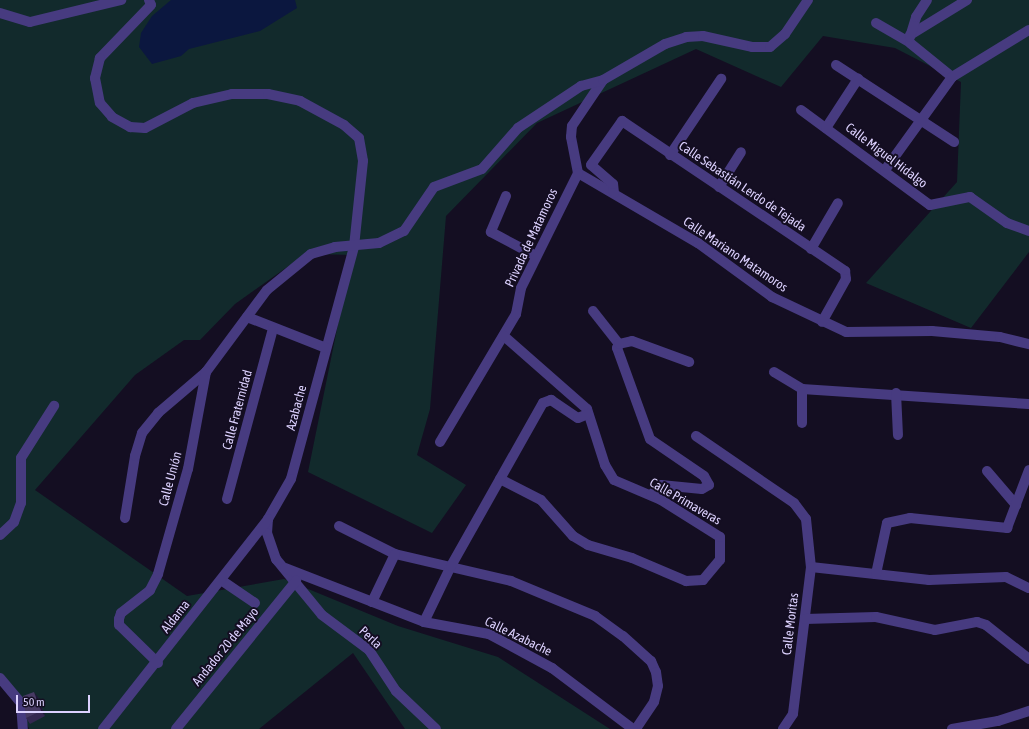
<!DOCTYPE html>
<meta charset="utf-8">
<style>
body{margin:0}
#map{position:relative;width:1029px;height:729px;overflow:hidden;background:#140e22;font-family:"Asap Condensed",sans-serif}
div>[style]{position:absolute}
[style*='--x']{left:calc(var(--x)*1px);top:calc(var(--y)*1px);width:calc(var(--w)*1px);rotate:calc(var(--a)*1deg)}
.green>*{inset:0;background:#122a2c}
.water>*{inset:0;background:#0b173f}
.street>*{height:10px;margin:-5px;padding:0 5px;transform-origin:5px;border-radius:5px;background:#473b80}
.wall>*{inset:0;background:#352850}
.shaded-wall>*{inset:0;background:#201636}
.building>*{inset:0;background:#473a63}
span{translate:-50% -50%;white-space:nowrap;text-align:center;line-height:1.15;-webkit-text-stroke:4px #140e22;paint-order:stroke}
.street-label{font-size:13px;color:#dcd1fe}
.scale{position:absolute;left:16px;top:695px;width:74px;height:18px;box-sizing:border-box;border:2px solid #dcd1fe;border-top:0;padding-left:5px;font-size:12px;line-height:14px;white-space:nowrap;color:#dcd1fe;-webkit-text-stroke:3px #140e22;paint-order:stroke}
</style>
<div id="map">
<div class="green">
<div style="clip-path:polygon(0 0,1029px 0,1029px 252px,971px 328px,866px 283px,957px 182px,961px 82px,895px 48px,823px 36px,781px 87px,696px 49px,537px 123px,446px 216px,430px 409px,417px 455px,466px 485px,432px 533px,308px 472px,352px 255px,313px 254px,290px 265px,235px 304px,200px 340px,184px 340px,135px 375px,35px 490px,187px 596px,284px 579px,398px 626px,498px 657px,610px 729px,405px 729px,353px 653px,259px 729px,29px 729px,15px 689px,0 679px)"></div>
</div>
<div class="water">
<div style="clip-path:polygon(171px 0,295px 0,297px 8px,260px 31px,189px 49px,181px 56px,152px 64px,139px 47px,141px 33px,152px 16px)"></div>
</div>
<div class="street">
<div style="--x:149;--y:0;--w:5;--a:68"></div>
<div style="--x:151;--y:5;--w:74;--a:133.9"></div>
<div style="--x:100;--y:58;--w:21;--a:104"></div>
<div style="--x:95;--y:78;--w:25;--a:79"></div>
<div style="--x:100;--y:103;--w:18;--a:49"></div>
<div style="--x:112;--y:117;--w:21;--a:29"></div>
<div style="--x:130;--y:127;--w:15;--a:4"></div>
<div style="--x:145;--y:128;--w:54;--a:-27.5"></div>
<div style="--x:193;--y:103;--w:40;--a:-13"></div>
<div style="--x:232;--y:94;--w:36;--a:0"></div>
<div style="--x:268;--y:94;--w:33;--a:12"></div>
<div style="--x:300;--y:101;--w:50;--a:28.6"></div>
<div style="--x:344;--y:125;--w:20;--a:41"></div>
<div style="--x:359;--y:138;--w:23;--a:80"></div>
<div style="--x:363;--y:161;--w:86;--a:96"></div>
<div style="--x:354;--y:247;--w:240;--a:105.2"></div>
<div style="--x:291;--y:479;--w:46;--a:119.9"></div>
<div style="--x:268;--y:519;--w:14;--a:94"></div>
<div style="--x:267;--y:533;--w:28;--a:71"></div>
<div style="--x:276;--y:559;--w:72;--a:50.6"></div>
<div style="--x:322;--y:615;--w:59;--a:36.7"></div>
<div style="--x:369;--y:650;--w:49;--a:56.6"></div>
<div style="--x:396;--y:691;--w:55;--a:43.5"></div>
<div style="--x:0;--y:13;--w:31;--a:17"></div>
<div style="--x:30;--y:22;--w:94;--a:-13.6"></div>
<div style="--x:876;--y:23;--w:39;--a:30"></div>
<div style="--x:910;--y:43;--w:54;--a:39"></div>
<div style="--x:910;--y:35;--w:67;--a:-31.6"></div>
<div style="--x:910;--y:37;--w:21;--a:-73"></div>
<div style="--x:916;--y:17;--w:20;--a:-57"></div>
<div style="--x:836;--y:65;--w:141;--a:33.1"></div>
<div style="--x:801;--y:110;--w:160;--a:36.4"></div>
<div style="--x:930;--y:205;--w:41;--a:-11.3"></div>
<div style="--x:970;--y:197;--w:45;--a:35.1"></div>
<div style="--x:1007;--y:223;--w:23;--a:20"></div>
<div style="--x:826;--y:128;--w:59;--a:-56.9"></div>
<div style="--x:670;--y:155;--w:92;--a:-56.1"></div>
<div style="--x:885;--y:170;--w:115;--a:-54.2"></div>
<div style="--x:952;--y:77;--w:90;--a:-31.4"></div>
<div style="--x:578;--y:173;--w:139;--a:30.3"></div>
<div style="--x:698;--y:243;--w:92;--a:36.1"></div>
<div style="--x:772;--y:297;--w:82;--a:25.3"></div>
<div style="--x:846;--y:332;--w:86;--a:-0.7"></div>
<div style="--x:932;--y:331;--w:68;--a:5"></div>
<div style="--x:1000;--y:337;--w:30;--a:14"></div>
<div style="--x:578;--y:173;--w:37;--a:-101"></div>
<div style="--x:571;--y:137;--w:11;--a:-85"></div>
<div style="--x:572;--y:126;--w:55;--a:-56"></div>
<div style="--x:719;--y:187;--w:41;--a:-57.8"></div>
<div style="--x:614;--y:193;--w:9;--a:-96"></div>
<div style="--x:613;--y:184;--w:29;--a:-139"></div>
<div style="--x:591;--y:165;--w:54;--a:-54.8"></div>
<div style="--x:622;--y:121;--w:269;--a:33.9"></div>
<div style="--x:845;--y:271;--w:8;--a:83"></div>
<div style="--x:846;--y:279;--w:49;--a:119.2"></div>
<div style="--x:506;--y:196;--w:39;--a:113"></div>
<div style="--x:491;--y:232;--w:51;--a:28.1"></div>
<div style="--x:811;--y:249;--w:53;--a:-59.6"></div>
<div style="--x:593;--y:311;--w:42;--a:51.8"></div>
<div style="--x:247;--y:317;--w:85;--a:21.4"></div>
<div style="--x:774;--y:372;--w:33;--a:31"></div>
<div style="--x:802;--y:389;--w:227;--a:3.8"></div>
<div style="--x:896;--y:393;--w:42;--a:87.3"></div>
<div style="--x:802;--y:423;--w:34;--a:-90"></div>
<div style="--x:696;--y:436;--w:119;--a:34.4"></div>
<div style="--x:794;--y:503;--w:20;--a:53"></div>
<div style="--x:806;--y:519;--w:48;--a:84.1"></div>
<div style="--x:811;--y:567;--w:148;--a:97"></div>
<div style="--x:793;--y:714;--w:18;--a:124"></div>
<div style="--x:440;--y:442;--w:149;--a:-59.3"></div>
<div style="--x:516;--y:314;--w:26;--a:-79"></div>
<div style="--x:521;--y:288;--w:128;--a:-63.6"></div>
<div style="--x:987;--y:471;--w:45;--a:49.5"></div>
<div style="--x:500;--y:479;--w:46;--a:27.1"></div>
<div style="--x:541;--y:500;--w:48;--a:48.4"></div>
<div style="--x:573;--y:536;--w:17;--a:31"></div>
<div style="--x:588;--y:545;--w:46;--a:16.5"></div>
<div style="--x:632;--y:558;--w:59;--a:23.1"></div>
<div style="--x:686;--y:581;--w:17;--a:-3"></div>
<div style="--x:703;--y:580;--w:26;--a:-50"></div>
<div style="--x:720;--y:560;--w:23;--a:-90"></div>
<div style="--x:720;--y:537;--w:70;--a:-147.9"></div>
<div style="--x:661;--y:500;--w:51;--a:-156.9"></div>
<div style="--x:614;--y:480;--w:17;--a:-121"></div>
<div style="--x:605;--y:465;--w:59;--a:-107.8"></div>
<div style="--x:587;--y:409;--w:111;--a:-138.7"></div>
<div style="--x:651;--y:495;--w:14;--a:-45"></div>
<div style="--x:661;--y:485;--w:41;--a:5.6"></div>
<div style="--x:702;--y:489;--w:8;--a:-30"></div>
<div style="--x:709;--y:485;--w:10;--a:-119"></div>
<div style="--x:704;--y:476;--w:65;--a:-145.6"></div>
<div style="--x:650;--y:439;--w:97;--a:-109.9"></div>
<div style="--x:617;--y:348;--w:4;--a:-63"></div>
<div style="--x:619;--y:344;--w:13;--a:-13"></div>
<div style="--x:632;--y:341;--w:61;--a:20.2"></div>
<div style="--x:227;--y:499;--w:177;--a:-74.9"></div>
<div style="--x:125;--y:518;--w:63;--a:-80.8"></div>
<div style="--x:135;--y:456;--w:24;--a:-73"></div>
<div style="--x:142;--y:433;--w:26;--a:-51"></div>
<div style="--x:158;--y:413;--w:63;--a:-40.5"></div>
<div style="--x:206;--y:372;--w:102;--a:-53.4"></div>
<div style="--x:267;--y:290;--w:57;--a:-39.3"></div>
<div style="--x:311;--y:254;--w:25;--a:-16"></div>
<div style="--x:335;--y:247;--w:44;--a:-5.2"></div>
<div style="--x:379;--y:243;--w:28;--a:-26"></div>
<div style="--x:404;--y:231;--w:53;--a:-55.7"></div>
<div style="--x:434;--y:187;--w:51;--a:-20.6"></div>
<div style="--x:482;--y:169;--w:55;--a:-48.7"></div>
<div style="--x:518;--y:128;--w:76;--a:-33.7"></div>
<div style="--x:581;--y:86;--w:23;--a:-15"></div>
<div style="--x:603;--y:80;--w:72;--a:-30.1"></div>
<div style="--x:665;--y:44;--w:22;--a:-18"></div>
<div style="--x:686;--y:37;--w:17;--a:-3"></div>
<div style="--x:703;--y:36;--w:50;--a:12.7"></div>
<div style="--x:752;--y:47;--w:18;--a:0"></div>
<div style="--x:770;--y:47;--w:20;--a:-41"></div>
<div style="--x:785;--y:34;--w:41;--a:-55.9"></div>
<div style="--x:339;--y:526;--w:63;--a:26.6"></div>
<div style="--x:395;--y:554;--w:119;--a:13.1"></div>
<div style="--x:511;--y:581;--w:91;--a:22.6"></div>
<div style="--x:595;--y:616;--w:34;--a:36"></div>
<div style="--x:623;--y:636;--w:38;--a:42"></div>
<div style="--x:651;--y:661;--w:12;--a:66"></div>
<div style="--x:656;--y:672;--w:14;--a:82"></div>
<div style="--x:658;--y:686;--w:16;--a:104"></div>
<div style="--x:654;--y:702;--w:32;--a:124"></div>
<div style="--x:0;--y:535;--w:19;--a:-43"></div>
<div style="--x:14;--y:522;--w:20;--a:-70"></div>
<div style="--x:21;--y:503;--w:45;--a:-90"></div>
<div style="--x:21;--y:458;--w:62;--a:-57.6"></div>
<div style="--x:811;--y:567;--w:119;--a:6.3"></div>
<div style="--x:929;--y:580;--w:77;--a:-2.2"></div>
<div style="--x:1006;--y:577;--w:25;--a:26"></div>
<div style="--x:285;--y:568;--w:149;--a:21.2"></div>
<div style="--x:424;--y:622;--w:66;--a:10.5"></div>
<div style="--x:489;--y:634;--w:72;--a:28.4"></div>
<div style="--x:552;--y:668;--w:101;--a:37"></div>
<div style="--x:876;--y:574;--w:52;--a:-77.8"></div>
<div style="--x:887;--y:523;--w:24;--a:-12"></div>
<div style="--x:910;--y:518;--w:98;--a:5.9"></div>
<div style="--x:1007;--y:528;--w:62;--a:-69.2"></div>
<div style="--x:221;--y:580;--w:41;--a:34.1"></div>
<div style="--x:372;--y:602;--w:53;--a:-64.4"></div>
<div style="--x:805;--y:619;--w:71;--a:-1.6"></div>
<div style="--x:876;--y:617;--w:60;--a:12.4"></div>
<div style="--x:935;--y:630;--w:43;--a:-10.8"></div>
<div style="--x:977;--y:622;--w:9;--a:18"></div>
<div style="--x:986;--y:625;--w:55;--a:38.3"></div>
<div style="--x:424;--y:622;--w:62;--a:-64.3"></div>
<div style="--x:451;--y:566;--w:187;--a:-60.6"></div>
<div style="--x:543;--y:403;--w:9;--a:-21"></div>
<div style="--x:551;--y:400;--w:32;--a:34"></div>
<div style="--x:578;--y:418;--w:11;--a:-22"></div>
<div style="--x:158;--y:663;--w:54;--a:-135.7"></div>
<div style="--x:119;--y:625;--w:6;--a:-90"></div>
<div style="--x:119;--y:619;--w:6;--a:-72"></div>
<div style="--x:121;--y:613;--w:37;--a:-38"></div>
<div style="--x:150;--y:590;--w:18;--a:-63"></div>
<div style="--x:158;--y:574;--w:109;--a:-74.1"></div>
<div style="--x:188;--y:469;--w:99;--a:-79.5"></div>
<div style="--x:0;--y:678;--w:33;--a:50"></div>
<div style="--x:21;--y:703;--w:26;--a:86"></div>
<div style="--x:103;--y:729;--w:267;--a:-51.8"></div>
<div style="--x:176;--y:729;--w:191;--a:-51"></div>
<div style="--x:952;--y:729;--w:47;--a:-9.9"></div>
<div style="--x:998;--y:721;--w:33;--a:-18"></div>
</div>
<div class="wall">
<div style="clip-path:polygon(38px 697px,45px 716px,30px 724px,26px 718px)"></div>
</div>
<div class="shaded-wall">
<div style="clip-path:polygon(34px 692px,38px 697px,45px 716px,41px 711px)"></div>
</div>
<div class="building">
<div style="clip-path:polygon(34px 692px,41px 711px,26px 718px,23px 696px)"></div>
</div>
<div class="street-label">
<span style="left:886px;top:156px;rotate:37deg">Calle Miguel Hidalgo</span>
<span style="left:742px;top:187px;rotate:34deg">Calle Sebastián Lerdo de Tejada</span>
<span style="left:532px;top:238px;rotate:-65deg">Privada de Matamoros</span>
<span style="left:735px;top:255px;rotate:34deg">Calle Mariano Matamoros</span>
<span style="left:297px;top:408px;rotate:-75deg">Azabache</span>
<span style="left:238px;top:410px;rotate:-75deg">Calle Fraternidad</span>
<span style="left:171px;top:479px;rotate:-75deg">Calle Unión</span>
<span style="left:685px;top:502px;rotate:30deg">Calle Primaveras</span>
<span style="left:176px;top:617px;rotate:-52deg">Aldama</span>
<span style="left:791px;top:624px;rotate:-83deg">Calle Moritas</span>
<span style="left:518px;top:637px;rotate:26deg">Calle Azabache</span>
<span style="left:370px;top:638px;rotate:43deg">Perla</span>
<span style="left:226px;top:647px;rotate:-51deg">Andador 20 de Mayo</span>
</div>
<div class="scale">50 m</div>
</div>
